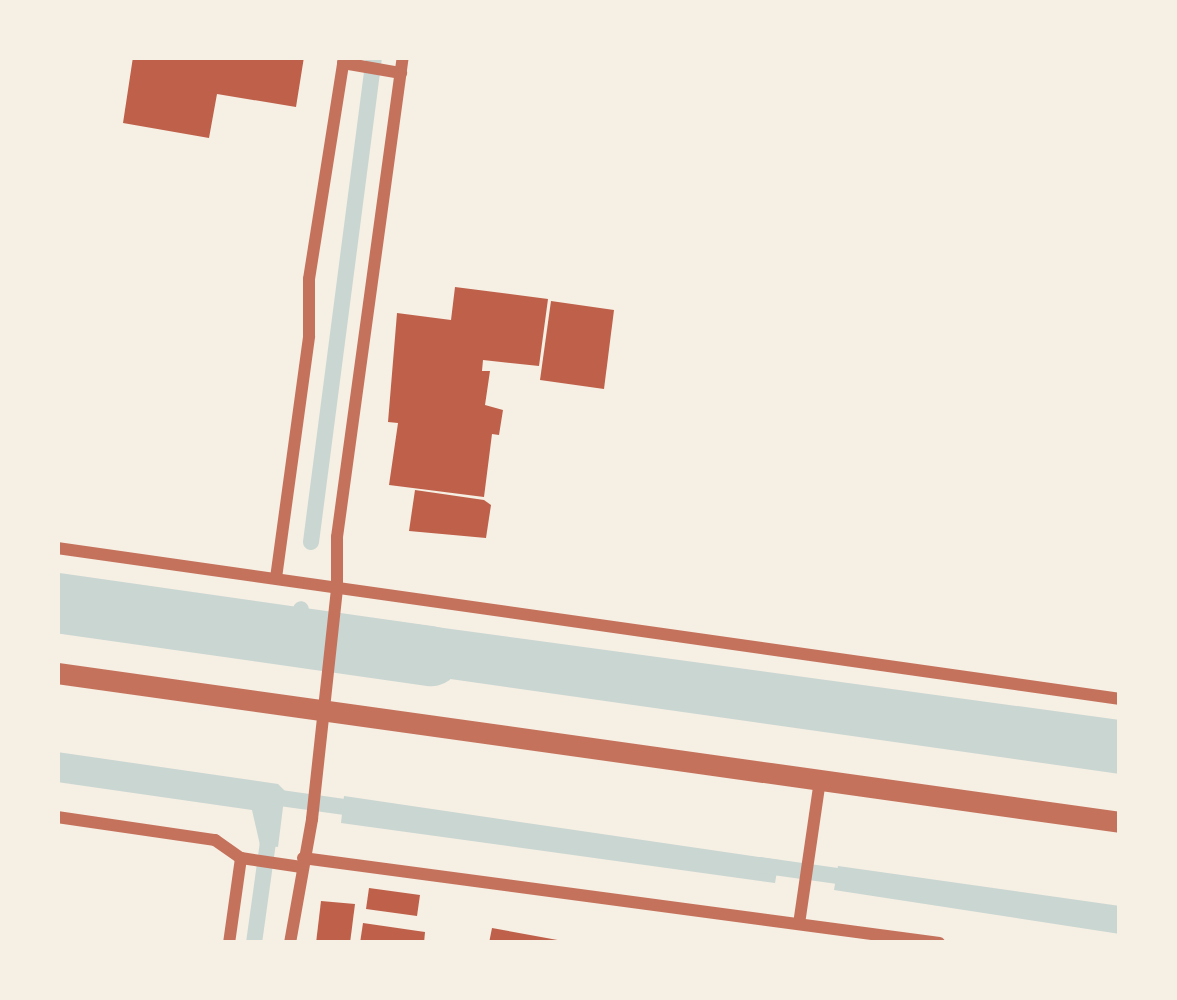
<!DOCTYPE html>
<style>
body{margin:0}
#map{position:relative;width:1177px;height:1000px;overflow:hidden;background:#f6efe4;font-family:"IBM Plex Serif",serif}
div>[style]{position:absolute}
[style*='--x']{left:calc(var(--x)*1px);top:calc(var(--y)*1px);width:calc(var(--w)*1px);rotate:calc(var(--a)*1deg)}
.water>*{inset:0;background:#c9d6d2}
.stream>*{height:16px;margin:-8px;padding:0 8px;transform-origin:8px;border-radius:8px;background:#c9d6d2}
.canal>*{height:60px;margin:-30px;padding:0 30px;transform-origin:30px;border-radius:30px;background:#c9d6d2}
.building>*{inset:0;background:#bf614a}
.minor>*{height:12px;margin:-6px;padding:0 6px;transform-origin:6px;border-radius:6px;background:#c5725c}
.tertiary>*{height:21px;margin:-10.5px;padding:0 10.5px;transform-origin:10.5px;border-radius:10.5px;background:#c5725c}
span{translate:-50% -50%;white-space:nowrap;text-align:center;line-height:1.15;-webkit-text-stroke:9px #f6efe4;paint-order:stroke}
.frame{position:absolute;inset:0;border:60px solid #f6efe4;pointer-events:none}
</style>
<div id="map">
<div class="water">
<div style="clip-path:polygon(57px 577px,294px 612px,288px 657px,57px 624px)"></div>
<div style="clip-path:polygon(370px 618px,1120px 720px,1120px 774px,352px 665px,350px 633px)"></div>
<div style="clip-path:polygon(57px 752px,278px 784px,285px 791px,278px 847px,260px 845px,252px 810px,57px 782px)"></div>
<div style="clip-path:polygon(344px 796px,779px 860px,775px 883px,341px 823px)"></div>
<div style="clip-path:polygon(838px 866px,1120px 906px,1120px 934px,834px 890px)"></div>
</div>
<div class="stream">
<div style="--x:311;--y:542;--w:489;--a:-82.6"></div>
<div style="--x:297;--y:637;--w:28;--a:-82"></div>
<div style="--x:266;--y:796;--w:100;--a:8"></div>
<div style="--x:759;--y:865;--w:100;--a:8"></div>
<div style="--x:254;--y:943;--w:117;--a:-82.1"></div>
</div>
<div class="canal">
<div style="--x:57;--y:603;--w:378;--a:8.1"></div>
</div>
<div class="building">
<div style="clip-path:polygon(133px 57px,304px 57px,296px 107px,217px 94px,209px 138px,123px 123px)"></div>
<div style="clip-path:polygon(455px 287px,548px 299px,539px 366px,483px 360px,482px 371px,490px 371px,485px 405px,503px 410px,499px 435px,492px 434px,484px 497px,389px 485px,398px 423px,388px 422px,397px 313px,451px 320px)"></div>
<div style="clip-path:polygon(551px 301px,614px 310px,604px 389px,540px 380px)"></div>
<div style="clip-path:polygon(415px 490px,484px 500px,491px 505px,486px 538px,409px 531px)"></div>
<div style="clip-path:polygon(369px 888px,420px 895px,417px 916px,366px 909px)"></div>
<div style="clip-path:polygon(321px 901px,355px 904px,350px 943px,316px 943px)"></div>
<div style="clip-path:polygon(363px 923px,425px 932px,424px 943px,360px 943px)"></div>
<div style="clip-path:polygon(492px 928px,563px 941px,563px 943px,489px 943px)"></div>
</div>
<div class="minor">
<div style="--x:343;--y:63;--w:59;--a:9.8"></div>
<div style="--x:57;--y:548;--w:1074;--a:8.08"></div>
<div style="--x:276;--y:578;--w:244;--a:-82.2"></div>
<div style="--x:309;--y:336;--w:57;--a:-90"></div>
<div style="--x:309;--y:279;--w:225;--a:-81"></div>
<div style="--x:57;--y:817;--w:160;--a:8.3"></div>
<div style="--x:215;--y:840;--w:32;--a:35"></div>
<div style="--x:241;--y:858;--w:86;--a:98"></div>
<div style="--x:241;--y:858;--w:61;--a:8.5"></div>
<div style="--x:303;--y:858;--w:642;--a:7.61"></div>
<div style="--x:799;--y:924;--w:146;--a:-81.7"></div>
<div style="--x:290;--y:943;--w:126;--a:-79.9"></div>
<div style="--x:312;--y:819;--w:231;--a:-83.8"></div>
<div style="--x:337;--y:589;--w:52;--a:-90"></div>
<div style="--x:337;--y:537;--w:485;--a:-82.2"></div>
</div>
<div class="tertiary">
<div style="--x:57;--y:673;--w:1073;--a:7.98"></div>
</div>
<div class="frame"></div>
</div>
